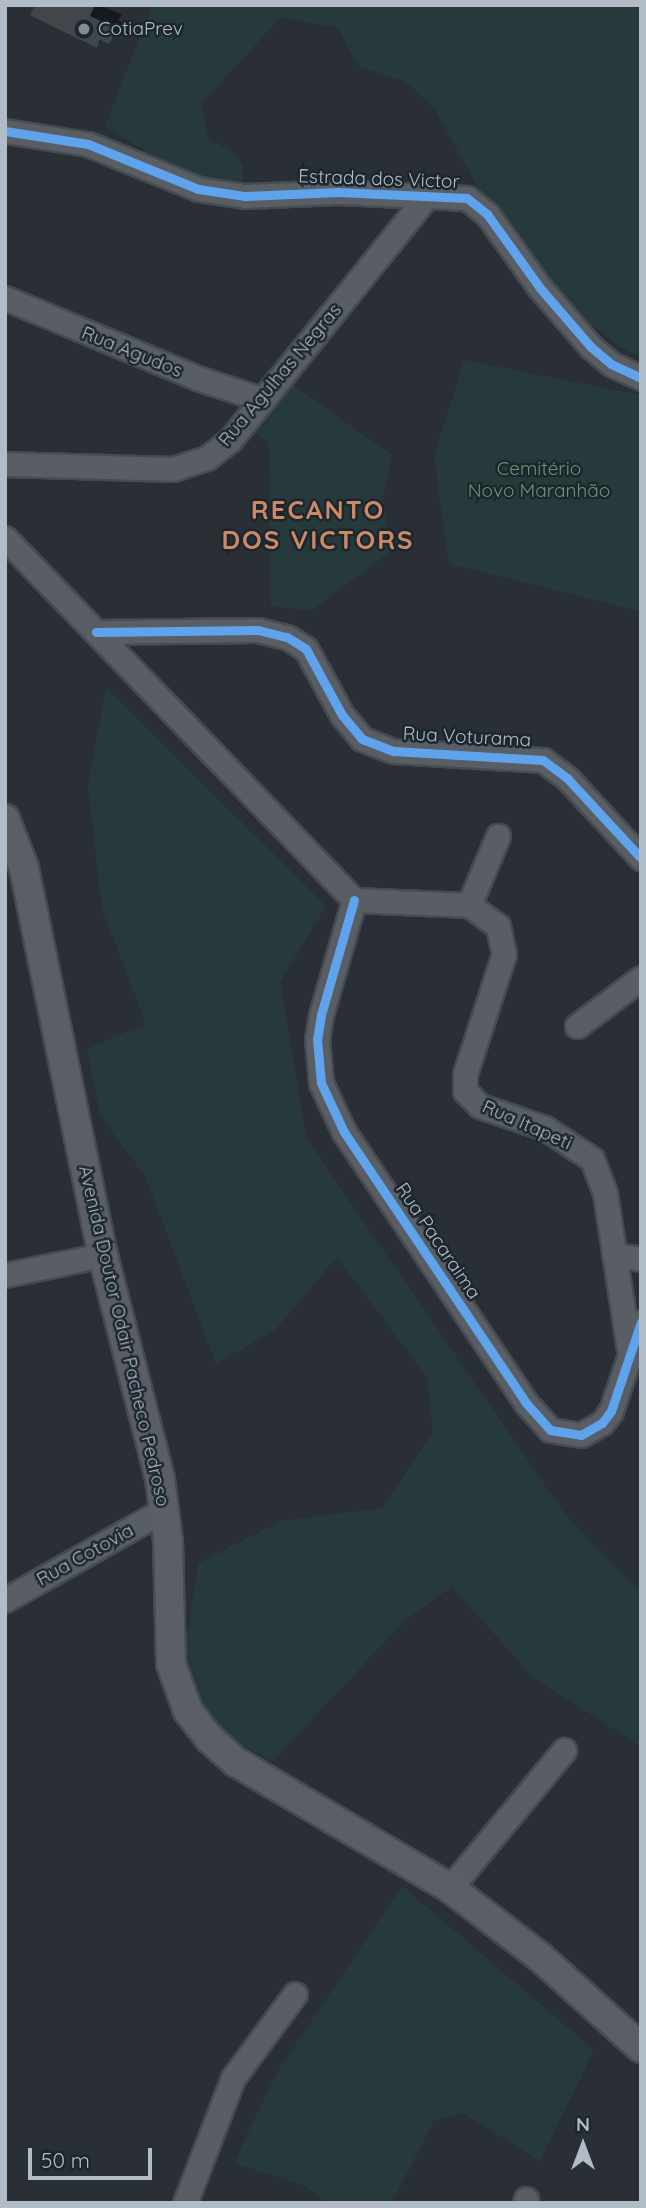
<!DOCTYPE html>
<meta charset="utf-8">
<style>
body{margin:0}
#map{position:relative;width:646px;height:2208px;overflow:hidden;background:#292f35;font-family:Quicksand,sans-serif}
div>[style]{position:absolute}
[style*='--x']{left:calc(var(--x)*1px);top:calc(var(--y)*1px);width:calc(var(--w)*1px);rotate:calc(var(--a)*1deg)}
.green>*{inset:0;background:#273a3b}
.shadow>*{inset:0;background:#0007}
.building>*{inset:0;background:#41464b}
.roads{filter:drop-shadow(2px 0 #464b50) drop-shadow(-2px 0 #464b50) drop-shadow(0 2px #464b50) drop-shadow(0 -2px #464b50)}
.minor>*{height:23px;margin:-11.5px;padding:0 11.5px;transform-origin:11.5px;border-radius:11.5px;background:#585e63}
.major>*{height:28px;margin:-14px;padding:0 14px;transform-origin:14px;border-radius:14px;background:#5b5f65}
.cycleway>*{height:9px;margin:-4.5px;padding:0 4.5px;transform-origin:4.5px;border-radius:4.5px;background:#60a3ed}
.dots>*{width:19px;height:19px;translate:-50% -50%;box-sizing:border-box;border:4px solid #1c262f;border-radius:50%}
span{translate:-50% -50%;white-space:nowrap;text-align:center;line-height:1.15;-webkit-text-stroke:5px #1c262f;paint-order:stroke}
.poi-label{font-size:19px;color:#b2bcc6}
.left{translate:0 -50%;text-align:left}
.street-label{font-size:19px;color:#b2bcc6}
.park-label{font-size:19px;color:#6b9571}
.district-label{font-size:26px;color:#cd8966;font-weight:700;letter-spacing:2px}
.frame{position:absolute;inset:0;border:7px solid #b2bcc6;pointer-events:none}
.north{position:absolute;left:548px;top:2110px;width:70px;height:70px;-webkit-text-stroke:5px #1c262f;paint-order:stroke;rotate:0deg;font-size:19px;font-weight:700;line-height:28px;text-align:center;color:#b2bcc6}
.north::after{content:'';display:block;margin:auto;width:24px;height:32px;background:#b2bcc6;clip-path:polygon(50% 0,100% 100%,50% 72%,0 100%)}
.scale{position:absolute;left:28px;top:2148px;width:124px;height:32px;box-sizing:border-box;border:4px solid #b2bcc6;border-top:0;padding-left:9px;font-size:21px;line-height:24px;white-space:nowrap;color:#b2bcc6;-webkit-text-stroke:5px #1c262f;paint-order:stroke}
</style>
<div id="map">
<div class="green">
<div style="clip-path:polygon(152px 5px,641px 5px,641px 357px,619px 346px,572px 309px,480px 191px,433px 106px,404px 81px,358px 66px,338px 28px,281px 17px,201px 104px,209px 140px,231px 150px,243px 166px,242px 184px,213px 181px,163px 161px,105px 127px)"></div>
<div style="clip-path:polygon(464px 360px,641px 395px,641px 612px,449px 564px,434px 457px)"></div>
<div style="clip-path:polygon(290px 383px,392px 455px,383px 497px,389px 553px,310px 611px,271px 606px,269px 443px,254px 432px)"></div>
<div style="clip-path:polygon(106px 687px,326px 906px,280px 982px,306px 1138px,567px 1517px,641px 1593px,641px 1747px,532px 1676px,452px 1587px,407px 1618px,273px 1761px,219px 1734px,183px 1663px,198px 1564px,280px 1521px,383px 1508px,433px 1432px,427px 1377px,337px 1257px,275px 1330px,216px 1364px,146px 1178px,100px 1115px,87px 1049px,146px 1024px,102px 909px,88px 785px)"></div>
<div style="clip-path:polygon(402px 1886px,594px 2050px,540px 2161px,463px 2113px,434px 2120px,393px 2200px,396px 2203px,328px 2203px,303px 2185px,234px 2163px,277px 2072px)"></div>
</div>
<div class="shadow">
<div style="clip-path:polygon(37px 5px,100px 5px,122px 15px,118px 20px,124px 24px,109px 42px,103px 39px,97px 46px)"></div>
</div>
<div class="building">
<div style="clip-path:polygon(35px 5px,95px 5px,90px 16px,112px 26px,108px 32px,114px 35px,109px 44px,100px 40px,97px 48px,30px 15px)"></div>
</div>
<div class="roads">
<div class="minor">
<div style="--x:5;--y:131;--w:84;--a:8.9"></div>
<div style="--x:88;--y:144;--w:119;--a:22.2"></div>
<div style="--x:198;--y:189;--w:48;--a:8.5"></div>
<div style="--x:245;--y:196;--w:93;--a:-2.5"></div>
<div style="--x:338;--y:192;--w:129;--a:2.7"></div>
<div style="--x:467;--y:198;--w:26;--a:39"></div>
<div style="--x:487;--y:214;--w:91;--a:54.4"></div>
<div style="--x:540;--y:288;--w:78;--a:49.2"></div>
<div style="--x:591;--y:347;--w:26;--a:40"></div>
<div style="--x:611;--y:364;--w:33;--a:25"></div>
<div style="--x:5;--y:298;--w:208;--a:22.6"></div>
<div style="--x:197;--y:378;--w:67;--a:18.2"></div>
<div style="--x:5;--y:464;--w:168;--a:1.7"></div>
<div style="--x:173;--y:469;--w:36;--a:-18"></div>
<div style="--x:207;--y:458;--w:29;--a:-38"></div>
<div style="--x:230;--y:440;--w:312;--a:-51.1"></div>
<div style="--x:5;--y:538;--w:503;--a:46.05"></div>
<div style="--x:96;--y:632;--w:162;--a:-0.7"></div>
<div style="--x:258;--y:630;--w:30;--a:14"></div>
<div style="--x:287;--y:637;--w:22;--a:32"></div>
<div style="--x:306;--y:649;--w:75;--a:61.4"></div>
<div style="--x:342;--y:715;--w:31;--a:50"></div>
<div style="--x:362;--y:739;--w:34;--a:21"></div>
<div style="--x:394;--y:751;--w:149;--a:3.5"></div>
<div style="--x:543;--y:760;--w:31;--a:37"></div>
<div style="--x:568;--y:779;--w:108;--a:47.3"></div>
<div style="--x:354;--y:900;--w:120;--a:106"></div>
<div style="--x:321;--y:1015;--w:24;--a:99"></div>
<div style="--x:317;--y:1039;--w:44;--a:84.8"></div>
<div style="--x:321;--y:1083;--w:54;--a:64.9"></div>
<div style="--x:344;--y:1132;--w:326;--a:56.1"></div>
<div style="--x:526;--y:1403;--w:36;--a:48"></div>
<div style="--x:550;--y:1430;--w:31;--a:9"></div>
<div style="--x:581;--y:1435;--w:24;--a:-30"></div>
<div style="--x:602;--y:1423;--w:15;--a:-53"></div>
<div style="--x:611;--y:1411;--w:94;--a:-71.4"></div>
<div style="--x:354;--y:900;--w:115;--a:2.5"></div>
<div style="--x:469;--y:905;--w:36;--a:36"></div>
<div style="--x:498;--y:926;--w:29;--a:78"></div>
<div style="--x:504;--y:954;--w:126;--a:108"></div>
<div style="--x:465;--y:1074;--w:17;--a:90"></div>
<div style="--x:465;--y:1091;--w:21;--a:45"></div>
<div style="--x:480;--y:1106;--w:69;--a:18.7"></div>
<div style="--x:545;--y:1128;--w:56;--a:33.4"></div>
<div style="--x:592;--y:1159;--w:36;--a:69"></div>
<div style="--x:605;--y:1193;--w:158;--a:81.3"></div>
<div style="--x:469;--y:905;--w:75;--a:-67.2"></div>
<div style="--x:577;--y:1026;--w:80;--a:-36.9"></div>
<div style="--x:614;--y:1255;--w:27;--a:8"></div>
<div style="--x:5;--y:1275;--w:100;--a:-11.5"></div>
<div style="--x:5;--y:1600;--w:184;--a:-29.6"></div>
<div style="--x:450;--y:1888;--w:179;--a:-50.4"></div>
<div style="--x:185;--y:2203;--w:134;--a:-69"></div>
<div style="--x:233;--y:2078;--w:104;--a:-53.6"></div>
<div style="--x:525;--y:2203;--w:4;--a:-76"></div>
</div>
<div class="major">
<div style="--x:5;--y:819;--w:53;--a:68.8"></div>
<div style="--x:24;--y:868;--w:395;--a:78.5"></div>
<div style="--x:103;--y:1255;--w:231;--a:75.7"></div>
<div style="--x:160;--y:1479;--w:63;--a:82.6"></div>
<div style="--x:168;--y:1541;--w:123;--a:88.6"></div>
<div style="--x:171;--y:1664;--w:50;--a:70.1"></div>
<div style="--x:188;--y:1711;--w:34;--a:52"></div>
<div style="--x:209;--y:1738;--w:36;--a:42"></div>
<div style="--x:236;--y:1762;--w:248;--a:30.5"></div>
<div style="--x:450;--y:1888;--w:112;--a:37.4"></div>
<div style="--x:539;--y:1956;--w:137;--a:42"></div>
</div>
</div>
<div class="cycleway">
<div style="--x:5;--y:131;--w:84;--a:8.9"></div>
<div style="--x:88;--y:144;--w:119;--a:22.2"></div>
<div style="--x:198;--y:189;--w:48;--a:8.5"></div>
<div style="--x:245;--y:196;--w:93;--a:-2.5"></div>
<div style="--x:338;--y:192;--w:129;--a:2.7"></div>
<div style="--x:467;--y:198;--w:26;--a:39"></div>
<div style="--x:487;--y:214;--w:91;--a:54.4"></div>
<div style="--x:540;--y:288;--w:78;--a:49.2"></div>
<div style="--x:591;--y:347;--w:26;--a:40"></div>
<div style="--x:611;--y:364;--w:33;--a:25"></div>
<div style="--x:96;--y:632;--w:162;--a:-0.7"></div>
<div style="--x:258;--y:630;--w:30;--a:14"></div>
<div style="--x:287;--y:637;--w:22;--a:32"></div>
<div style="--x:306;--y:649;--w:75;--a:61.4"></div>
<div style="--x:342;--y:715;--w:31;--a:50"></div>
<div style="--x:362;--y:739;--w:34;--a:21"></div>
<div style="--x:394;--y:751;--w:149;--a:3.5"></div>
<div style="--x:543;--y:760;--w:31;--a:37"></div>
<div style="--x:568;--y:779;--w:108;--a:47.3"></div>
<div style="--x:354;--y:900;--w:120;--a:106"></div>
<div style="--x:321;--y:1015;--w:24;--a:99"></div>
<div style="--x:317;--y:1039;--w:44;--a:84.8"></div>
<div style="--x:321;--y:1083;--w:54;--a:64.9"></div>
<div style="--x:344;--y:1132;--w:326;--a:56.1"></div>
<div style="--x:526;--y:1403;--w:36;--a:48"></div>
<div style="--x:550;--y:1430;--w:31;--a:9"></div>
<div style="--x:581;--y:1435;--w:24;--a:-30"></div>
<div style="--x:602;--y:1423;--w:15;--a:-53"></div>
<div style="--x:611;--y:1411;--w:94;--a:-71.4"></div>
</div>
<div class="dots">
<div style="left:84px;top:29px;background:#828b93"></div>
</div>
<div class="poi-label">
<span class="left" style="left:98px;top:29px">CotiaPrev</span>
</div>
<div class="street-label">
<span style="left:379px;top:179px;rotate:2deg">Estrada dos Victor</span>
<span style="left:132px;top:352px;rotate:22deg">Rua Agudos</span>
<span style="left:280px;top:375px;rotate:-50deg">Rua Agulhas Negras</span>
<span style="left:467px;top:737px;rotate:3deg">Rua Voturama</span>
<span style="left:527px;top:1125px;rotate:24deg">Rua Itapeti</span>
<span style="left:438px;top:1241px;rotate:56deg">Rua Pacaraima</span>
<span style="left:124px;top:1336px;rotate:77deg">Avenida Doutor Odair Pacheco Pedroso</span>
<span style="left:85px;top:1555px;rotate:-29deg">Rua Cotovia</span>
</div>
<div class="park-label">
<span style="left:539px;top:480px">Cemitério<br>Novo Maranhão</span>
</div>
<div class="district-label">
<span style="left:318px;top:525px">RECANTO<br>DOS VICTORS</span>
</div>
<div class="frame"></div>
<div class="north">N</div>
<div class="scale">50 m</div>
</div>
